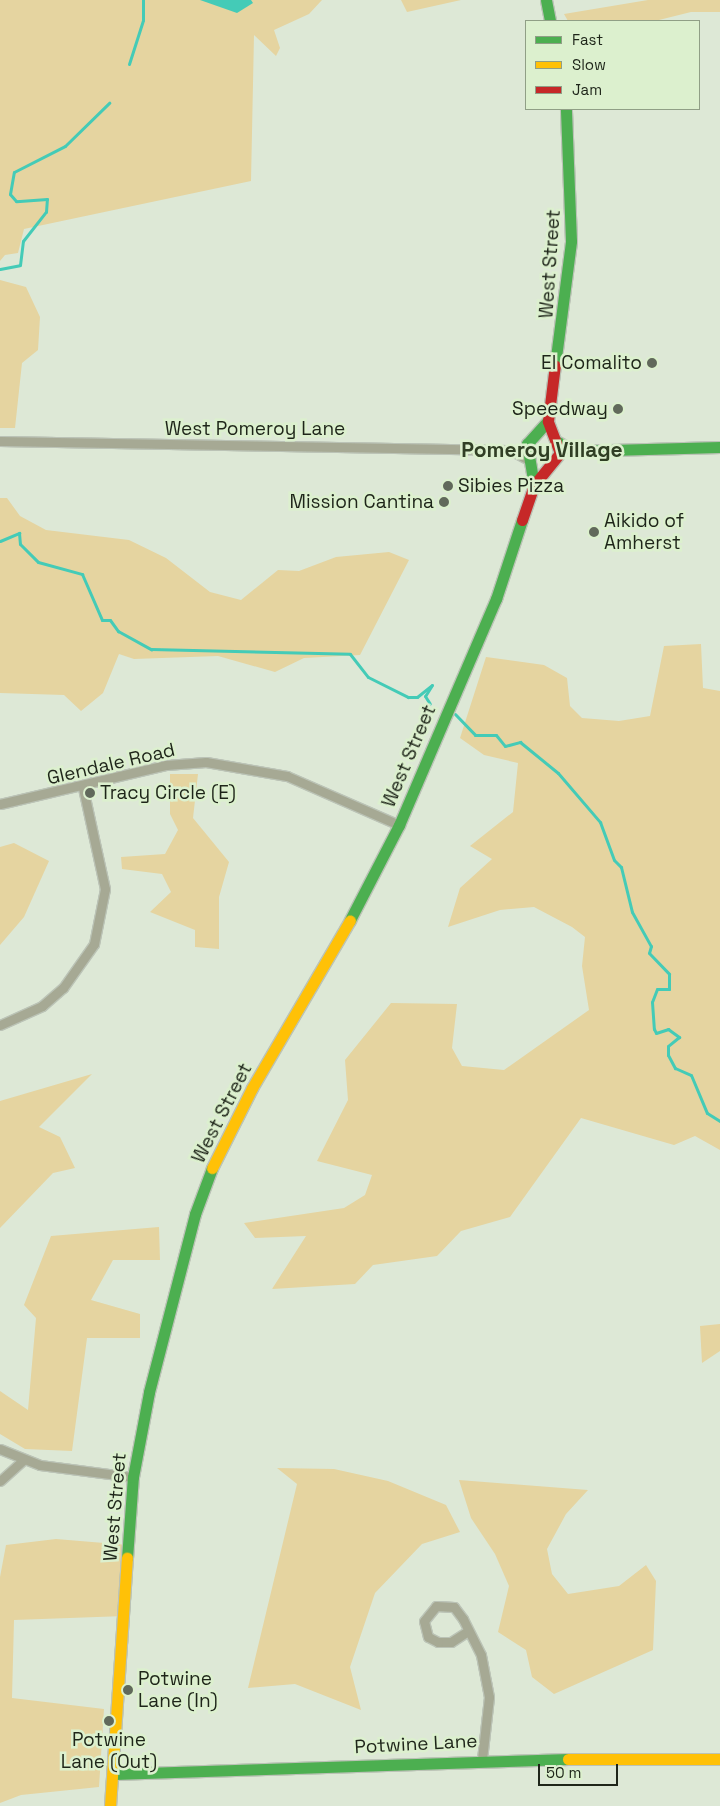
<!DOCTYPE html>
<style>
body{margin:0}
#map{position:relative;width:720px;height:1806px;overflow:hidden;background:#dde8d6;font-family:"Space Grotesk",sans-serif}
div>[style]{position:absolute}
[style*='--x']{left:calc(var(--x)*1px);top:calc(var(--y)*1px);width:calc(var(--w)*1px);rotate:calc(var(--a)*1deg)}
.green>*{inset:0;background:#e5d4a0}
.water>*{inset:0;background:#44cbb7}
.stream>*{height:3px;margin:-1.5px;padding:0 1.5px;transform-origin:1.5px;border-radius:1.5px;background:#44cbb7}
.roads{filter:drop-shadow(1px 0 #bbc3b6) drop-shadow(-1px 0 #bbc3b6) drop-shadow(0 1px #bbc3b6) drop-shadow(0 -1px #bbc3b6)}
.street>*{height:9px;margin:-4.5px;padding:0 4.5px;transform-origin:4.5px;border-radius:4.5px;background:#a6a994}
.fast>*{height:11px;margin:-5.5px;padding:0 5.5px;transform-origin:5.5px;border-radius:5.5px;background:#4caf50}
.slow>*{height:11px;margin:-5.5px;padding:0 5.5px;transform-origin:5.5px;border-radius:5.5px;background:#ffc107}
.jam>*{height:11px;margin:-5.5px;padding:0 5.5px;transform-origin:5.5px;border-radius:5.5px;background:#c62828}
.dots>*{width:14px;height:14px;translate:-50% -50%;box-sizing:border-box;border:2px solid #dcf0ce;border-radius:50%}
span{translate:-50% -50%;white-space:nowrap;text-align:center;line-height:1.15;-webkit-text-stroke:5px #dcf0ce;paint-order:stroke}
.street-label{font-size:19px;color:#1e2519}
.poi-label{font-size:19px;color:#1e2519}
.right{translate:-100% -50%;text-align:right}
.left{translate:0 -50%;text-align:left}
.quarter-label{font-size:21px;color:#303f24;font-weight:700}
.legend{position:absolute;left:525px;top:20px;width:175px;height:90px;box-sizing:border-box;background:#dcf0ce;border:1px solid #909f86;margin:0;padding:6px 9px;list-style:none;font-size:15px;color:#1e2519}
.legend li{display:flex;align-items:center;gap:10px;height:25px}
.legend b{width:25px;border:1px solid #909f86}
.scale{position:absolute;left:538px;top:1764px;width:80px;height:22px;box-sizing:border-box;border:2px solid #1e2519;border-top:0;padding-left:6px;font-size:15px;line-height:18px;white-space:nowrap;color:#1e2519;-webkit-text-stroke:4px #dcf0ce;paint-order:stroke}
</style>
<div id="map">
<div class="green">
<div style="clip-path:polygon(0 0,322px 0,309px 14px,274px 30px,280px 48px,276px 56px,254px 35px,251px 181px,24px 229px,18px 253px,5px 255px,0 261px)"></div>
<div style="clip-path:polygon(401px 0,461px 0,407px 12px)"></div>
<div style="clip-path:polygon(648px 0,720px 0,720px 12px,691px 12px,655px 21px,568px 21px,564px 14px)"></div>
<div style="clip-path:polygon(0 280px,26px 287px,40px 317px,38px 350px,22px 363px,15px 428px,0 428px)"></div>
<div style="clip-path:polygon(0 498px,7px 498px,20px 516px,46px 530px,129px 540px,166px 558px,210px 592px,241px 600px,278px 570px,299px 571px,336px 557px,389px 552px,409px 560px,360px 655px,304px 658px,275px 672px,218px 656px,134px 659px,119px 654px,103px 693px,81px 711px,64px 695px,0 693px)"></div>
<div style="clip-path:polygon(701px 644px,703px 688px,720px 691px,720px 1150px,695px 1136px,674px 1145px,581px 1118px,510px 1217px,461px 1231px,437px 1256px,373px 1265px,355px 1284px,272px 1289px,306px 1236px,255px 1238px,244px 1223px,344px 1208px,365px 1195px,372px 1175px,317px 1161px,348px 1100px,345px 1060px,391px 1003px,457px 1004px,452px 1048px,462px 1066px,504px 1070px,589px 1010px,582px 966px,585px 937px,572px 927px,534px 907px,500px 910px,448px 927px,460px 888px,492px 859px,470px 846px,513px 812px,518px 763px,484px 755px,460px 738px,486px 657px,544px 665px,567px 678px,570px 706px,582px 718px,619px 721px,650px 716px,664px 646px)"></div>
<div style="clip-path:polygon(170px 774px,198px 774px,193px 818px,229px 862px,219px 897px,219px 949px,195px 947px,195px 930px,150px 912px,171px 892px,162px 874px,122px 869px,121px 857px,165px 854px,178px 830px,170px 814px)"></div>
<div style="clip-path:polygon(14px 843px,49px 861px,24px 917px,0 945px,0 847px)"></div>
<div style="clip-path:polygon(92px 1074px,39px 1127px,60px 1137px,75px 1168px,53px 1173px,0 1228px,0 1101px)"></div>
<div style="clip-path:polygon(159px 1227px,160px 1260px,113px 1260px,91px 1300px,140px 1314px,140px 1338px,87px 1338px,72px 1451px,25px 1449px,0 1434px,0 1391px,28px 1410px,36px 1318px,24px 1305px,51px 1236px)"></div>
<div style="clip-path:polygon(720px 1324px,720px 1351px,702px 1363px,700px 1326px)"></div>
<div style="clip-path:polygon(277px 1468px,334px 1469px,388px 1481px,446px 1505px,460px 1532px,422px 1544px,375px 1593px,350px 1667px,361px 1710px,295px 1684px,248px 1688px,297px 1484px)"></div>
<div style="clip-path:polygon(459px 1480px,588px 1490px,566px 1514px,547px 1549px,552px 1574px,568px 1594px,619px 1586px,646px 1565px,656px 1581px,653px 1650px,554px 1694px,532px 1677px,526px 1650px,498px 1632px,509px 1586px,495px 1554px,471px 1518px)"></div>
<div style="clip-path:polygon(56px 1539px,128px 1545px,125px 1616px,14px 1620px,12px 1698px,104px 1709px,99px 1787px,21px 1795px,0 1803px,0 1577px,6px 1545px)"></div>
</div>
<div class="water">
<div style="clip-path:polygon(200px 0,251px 0,253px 3px,237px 13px)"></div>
</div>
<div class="stream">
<div style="--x:129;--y:64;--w:46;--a:-72.3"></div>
<div style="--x:143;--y:20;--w:20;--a:-90"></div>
<div style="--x:0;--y:269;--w:20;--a:-11"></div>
<div style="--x:20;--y:265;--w:24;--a:-83"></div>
<div style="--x:23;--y:241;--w:37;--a:-52"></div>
<div style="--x:46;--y:212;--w:13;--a:-86"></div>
<div style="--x:47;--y:199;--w:31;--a:176"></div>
<div style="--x:16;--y:201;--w:9;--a:-131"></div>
<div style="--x:10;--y:194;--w:22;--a:-80"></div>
<div style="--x:14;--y:172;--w:57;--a:-27"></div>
<div style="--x:65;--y:146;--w:62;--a:-44.3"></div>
<div style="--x:0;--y:541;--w:21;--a:-23"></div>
<div style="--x:19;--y:533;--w:11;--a:85"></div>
<div style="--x:20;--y:544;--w:25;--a:45"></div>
<div style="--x:38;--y:562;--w:46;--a:15.3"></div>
<div style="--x:82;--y:574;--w:50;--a:66.5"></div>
<div style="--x:102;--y:620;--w:8;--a:0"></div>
<div style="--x:110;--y:620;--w:14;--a:54"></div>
<div style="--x:118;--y:631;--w:38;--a:29"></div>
<div style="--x:151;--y:649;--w:199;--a:1.4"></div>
<div style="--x:350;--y:654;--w:29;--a:52"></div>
<div style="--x:368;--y:677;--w:45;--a:26.6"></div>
<div style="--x:408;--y:697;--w:9;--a:0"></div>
<div style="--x:417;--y:697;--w:19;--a:-39"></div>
<div style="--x:432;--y:685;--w:13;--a:122"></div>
<div style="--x:425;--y:696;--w:9;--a:58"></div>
<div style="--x:455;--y:714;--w:29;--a:46"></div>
<div style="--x:475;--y:735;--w:21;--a:0"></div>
<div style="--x:496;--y:735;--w:14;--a:51"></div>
<div style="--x:505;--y:746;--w:16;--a:-15"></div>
<div style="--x:520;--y:742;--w:49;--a:39.2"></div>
<div style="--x:558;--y:773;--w:65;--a:49.4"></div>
<div style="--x:600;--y:822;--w:40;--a:69.8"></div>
<div style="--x:614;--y:860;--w:10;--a:45"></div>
<div style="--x:621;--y:867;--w:46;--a:76.3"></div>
<div style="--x:632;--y:912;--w:39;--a:61"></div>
<div style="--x:651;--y:946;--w:7;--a:106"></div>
<div style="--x:649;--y:953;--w:29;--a:46"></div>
<div style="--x:669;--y:974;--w:15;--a:90"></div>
<div style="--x:669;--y:989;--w:12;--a:180"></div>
<div style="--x:657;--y:989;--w:14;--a:111"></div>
<div style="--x:652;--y:1002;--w:27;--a:86"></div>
<div style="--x:654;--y:1029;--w:4;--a:63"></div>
<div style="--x:656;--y:1033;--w:13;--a:-18"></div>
<div style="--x:668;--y:1029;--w:14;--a:36"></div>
<div style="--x:679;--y:1037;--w:14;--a:141"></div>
<div style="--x:668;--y:1046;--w:9;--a:90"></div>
<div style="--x:668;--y:1055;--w:15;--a:62"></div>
<div style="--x:675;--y:1068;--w:17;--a:24"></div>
<div style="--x:691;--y:1075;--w:41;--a:67.2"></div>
<div style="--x:707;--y:1113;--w:15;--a:32"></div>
</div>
<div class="roads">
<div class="street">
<div style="--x:0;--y:441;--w:510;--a:1.01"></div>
<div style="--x:510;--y:450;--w:21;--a:28"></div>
<div style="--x:0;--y:804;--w:171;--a:-13.2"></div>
<div style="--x:166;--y:765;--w:40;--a:-4.3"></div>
<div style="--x:206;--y:762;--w:82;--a:9.8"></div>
<div style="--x:287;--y:776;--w:122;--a:23.6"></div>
<div style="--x:0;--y:1025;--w:46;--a:-24.3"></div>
<div style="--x:42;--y:1006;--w:28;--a:-41"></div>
<div style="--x:63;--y:988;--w:54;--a:-54.8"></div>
<div style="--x:94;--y:944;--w:56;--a:-78.7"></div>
<div style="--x:105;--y:889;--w:103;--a:-102.3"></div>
<div style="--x:0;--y:1449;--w:43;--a:21.8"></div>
<div style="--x:40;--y:1465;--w:94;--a:7.4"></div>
<div style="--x:0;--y:1481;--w:31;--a:-42"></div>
<div style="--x:468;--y:1631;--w:20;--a:147"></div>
<div style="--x:451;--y:1642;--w:13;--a:180"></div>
<div style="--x:438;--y:1642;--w:11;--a:-153"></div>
<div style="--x:428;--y:1637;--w:16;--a:-104"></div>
<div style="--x:424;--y:1621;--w:19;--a:-51"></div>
<div style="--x:436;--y:1606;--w:18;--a:3"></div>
<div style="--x:454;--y:1607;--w:15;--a:53"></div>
<div style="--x:463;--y:1619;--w:40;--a:63.4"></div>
<div style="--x:481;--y:1655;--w:43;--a:79.2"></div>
<div style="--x:489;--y:1697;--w:62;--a:96.4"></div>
</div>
<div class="fast">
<div style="--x:546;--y:0;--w:21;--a:79"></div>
<div style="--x:555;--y:365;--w:125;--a:-82.6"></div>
<div style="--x:571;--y:241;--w:132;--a:-92.2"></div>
<div style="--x:558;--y:442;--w:18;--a:29"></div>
<div style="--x:574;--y:451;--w:146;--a:-1.6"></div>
<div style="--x:534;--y:485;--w:42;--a:-99.7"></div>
<div style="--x:527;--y:444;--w:31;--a:-48"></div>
<div style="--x:350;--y:920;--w:107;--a:-62.7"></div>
<div style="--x:399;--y:825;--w:246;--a:-66.8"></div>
<div style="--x:496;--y:599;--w:83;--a:-71.8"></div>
<div style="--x:127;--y:1558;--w:81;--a:-85.8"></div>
<div style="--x:133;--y:1477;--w:86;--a:-79.3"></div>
<div style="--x:149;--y:1392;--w:184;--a:-75.5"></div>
<div style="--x:195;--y:1214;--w:49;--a:-69.7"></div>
<div style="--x:114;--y:1774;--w:454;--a:-1.9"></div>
</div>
<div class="slow">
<div style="--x:212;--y:1168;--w:89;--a:-63.4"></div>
<div style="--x:252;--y:1088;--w:194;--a:-59.7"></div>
<div style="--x:568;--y:1759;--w:152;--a:0"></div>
<div style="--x:110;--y:1806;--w:249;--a:-86.1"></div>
</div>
<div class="jam">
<div style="--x:522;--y:520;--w:37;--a:-71"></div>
<div style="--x:534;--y:485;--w:41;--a:-50.9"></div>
<div style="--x:560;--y:453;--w:34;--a:-111"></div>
<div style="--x:548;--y:421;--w:56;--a:-82.9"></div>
</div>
</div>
<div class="dots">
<div style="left:652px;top:363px;background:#61695b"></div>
<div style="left:618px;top:409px;background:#61695b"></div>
<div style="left:448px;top:486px;background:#61695b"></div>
<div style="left:444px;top:502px;background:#61695b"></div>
<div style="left:594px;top:532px;background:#61695b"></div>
<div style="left:90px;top:793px;background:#61695b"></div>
<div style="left:128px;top:1690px;background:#61695b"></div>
<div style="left:109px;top:1721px;background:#61695b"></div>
</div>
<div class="street-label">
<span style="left:550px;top:264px;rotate:-86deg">West Street</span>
<span style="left:255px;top:429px">West Pomeroy Lane</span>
<span style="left:409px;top:756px;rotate:-67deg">West Street</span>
<span style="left:111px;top:764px;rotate:-13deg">Glendale Road</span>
<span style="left:222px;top:1113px;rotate:-63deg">West Street</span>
<span style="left:115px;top:1507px;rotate:-85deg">West Street</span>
<span style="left:416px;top:1744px;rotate:-3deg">Potwine Lane</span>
</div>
<div class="poi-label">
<span class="right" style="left:642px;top:363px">El Comalito</span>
<span class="right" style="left:608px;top:409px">Speedway</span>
<span class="left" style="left:458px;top:486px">Sibies Pizza</span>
<span class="right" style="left:434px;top:502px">Mission Cantina</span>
<span class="left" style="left:604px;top:532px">Aikido of<br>Amherst</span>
<span class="left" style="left:100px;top:793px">Tracy Circle (E)</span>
<span class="left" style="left:138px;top:1690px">Potwine<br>Lane (In)</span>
<span style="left:109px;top:1751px">Potwine<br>Lane (Out)</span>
</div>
<div class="quarter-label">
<span style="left:542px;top:450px">Pomeroy Village</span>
</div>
<ul class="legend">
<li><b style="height:6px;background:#4caf50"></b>Fast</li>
<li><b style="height:6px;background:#ffc107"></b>Slow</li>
<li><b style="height:6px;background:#c62828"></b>Jam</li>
</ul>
<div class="scale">50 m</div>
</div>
